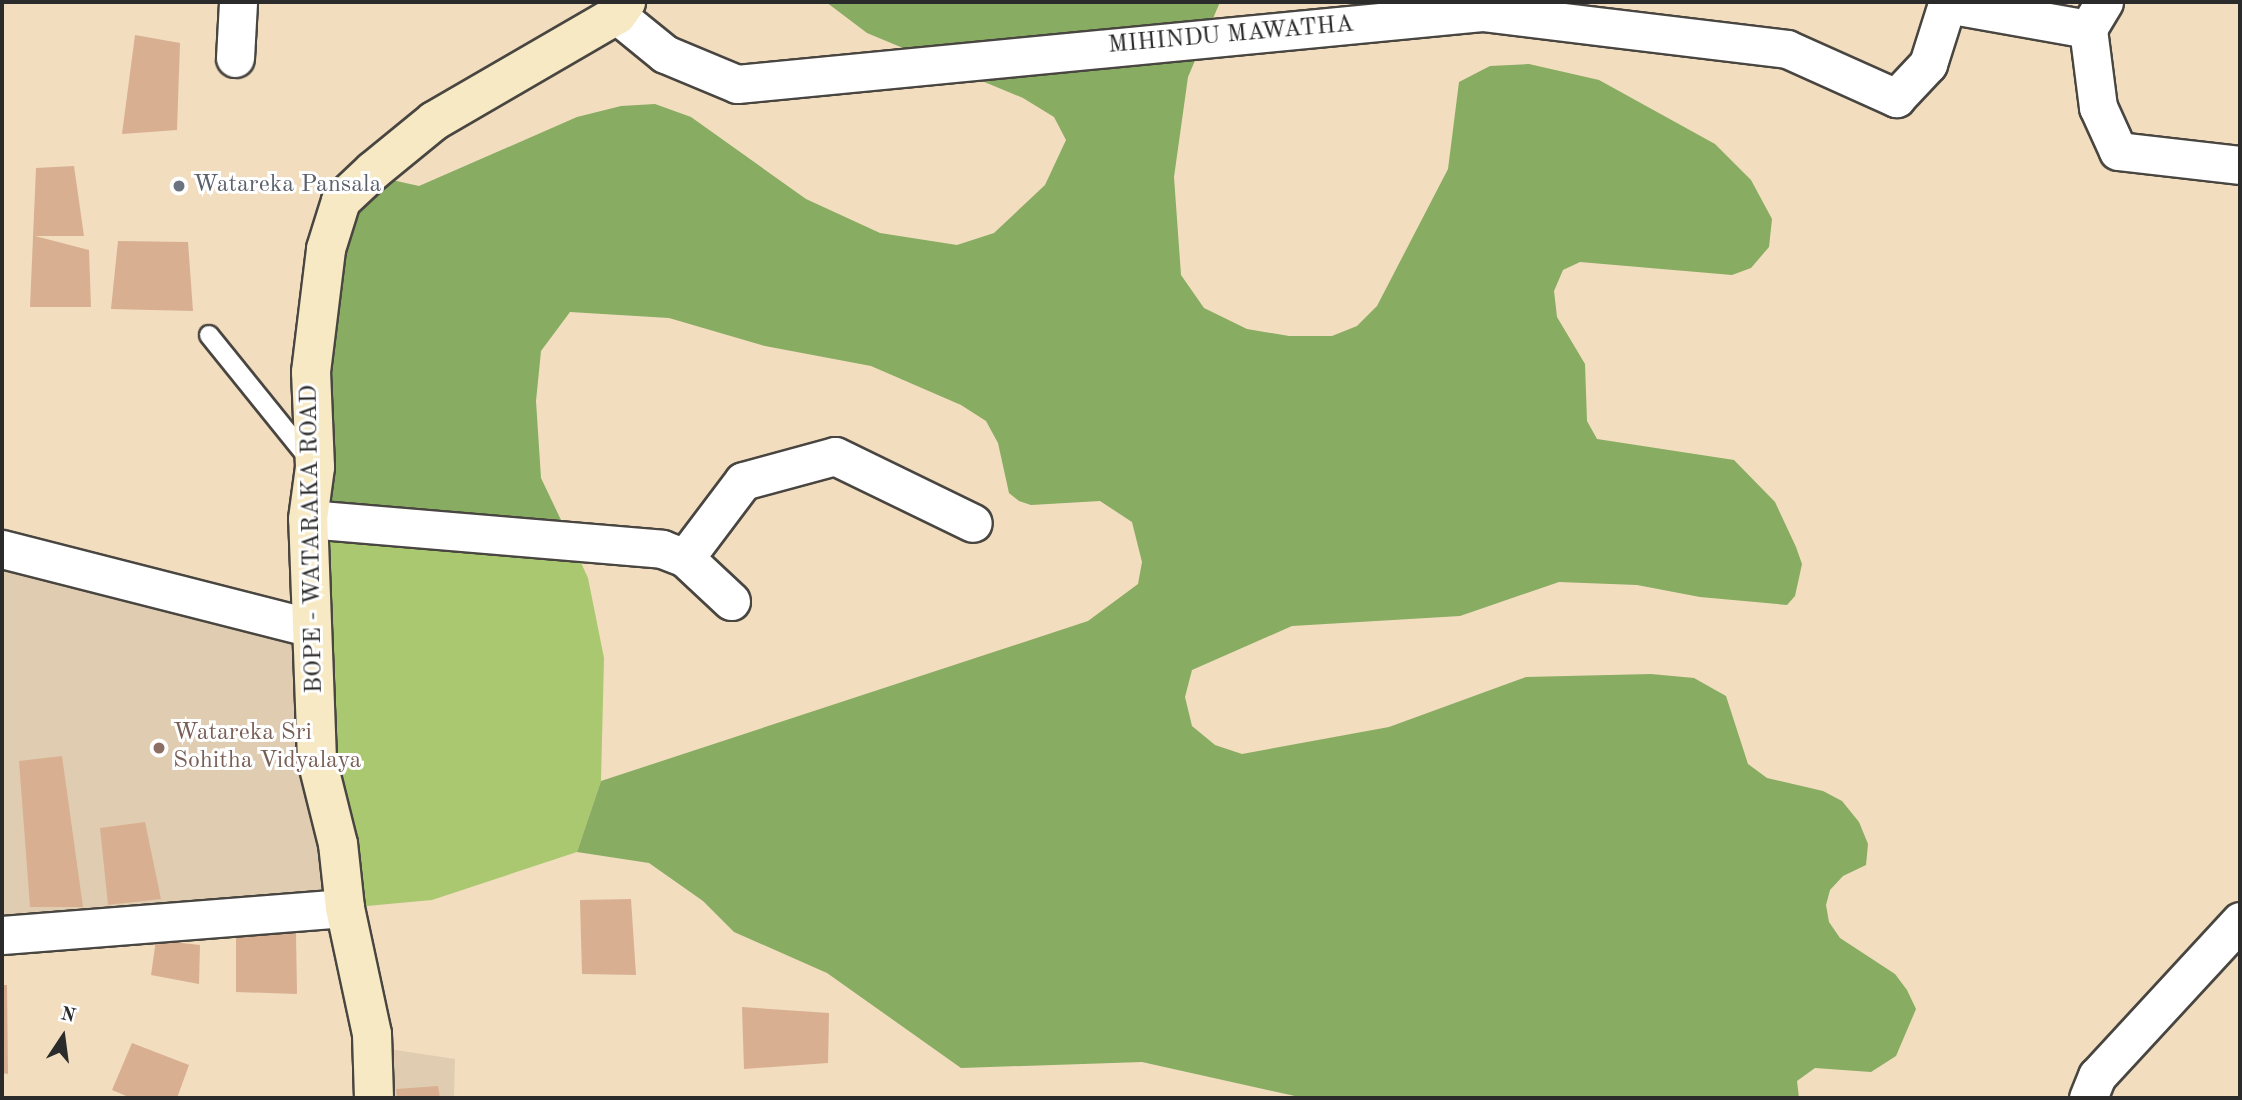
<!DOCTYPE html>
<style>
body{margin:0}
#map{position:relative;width:2242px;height:1100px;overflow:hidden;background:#f2ddbf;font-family:"Old Standard TT",serif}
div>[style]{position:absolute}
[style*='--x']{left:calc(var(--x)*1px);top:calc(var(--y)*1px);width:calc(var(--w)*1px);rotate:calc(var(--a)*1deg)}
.built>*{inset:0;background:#e0cdb1}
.green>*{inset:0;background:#aac870}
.forest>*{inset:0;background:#87ac62}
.building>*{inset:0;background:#d9af92}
.roads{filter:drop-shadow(2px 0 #494641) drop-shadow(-2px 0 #494641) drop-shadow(0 2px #494641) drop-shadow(0 -2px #494641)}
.lane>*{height:18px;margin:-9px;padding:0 9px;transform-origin:9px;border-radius:9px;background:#fff}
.street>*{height:37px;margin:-18.5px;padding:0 18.5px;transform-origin:18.5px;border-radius:18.5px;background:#fff}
.secondary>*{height:38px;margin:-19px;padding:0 19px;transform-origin:19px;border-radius:19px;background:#f7e9c3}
.dots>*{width:19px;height:19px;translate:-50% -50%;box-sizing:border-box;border:4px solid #fff;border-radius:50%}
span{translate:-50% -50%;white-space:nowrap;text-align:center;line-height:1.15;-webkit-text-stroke:6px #fff;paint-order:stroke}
.street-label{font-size:24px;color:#2b2b2b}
.worship-label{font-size:24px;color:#5b616d}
.left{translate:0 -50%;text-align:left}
.education-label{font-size:24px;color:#785e54}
.frame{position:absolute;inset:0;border:4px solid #2b2b2b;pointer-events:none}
.north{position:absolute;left:28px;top:1002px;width:70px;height:70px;-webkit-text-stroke:5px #fff;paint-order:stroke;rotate:13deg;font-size:19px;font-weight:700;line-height:28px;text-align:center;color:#2b2b2b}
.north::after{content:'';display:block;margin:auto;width:24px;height:32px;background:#2b2b2b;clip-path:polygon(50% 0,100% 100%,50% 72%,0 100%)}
</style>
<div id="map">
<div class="built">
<div style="clip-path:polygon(2px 549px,311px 628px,345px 908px,2px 935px)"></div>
<div style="clip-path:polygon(389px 1049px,455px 1059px,454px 1098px,391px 1098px)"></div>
</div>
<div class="green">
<div style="clip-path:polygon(308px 519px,571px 541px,588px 578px,604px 658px,601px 781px,577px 852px,432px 900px,345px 908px)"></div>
</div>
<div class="forest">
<div style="clip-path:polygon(826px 2px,1220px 2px,1188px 77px,1174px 177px,1181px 275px,1204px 308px,1247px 329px,1289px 336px,1332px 336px,1357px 326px,1377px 306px,1448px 169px,1459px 82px,1490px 66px,1529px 64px,1599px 80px,1715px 144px,1751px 180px,1772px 219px,1769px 247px,1751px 268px,1732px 275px,1580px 262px,1563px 270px,1554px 291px,1557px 317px,1585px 364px,1587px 421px,1597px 439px,1734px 460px,1775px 502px,1796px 547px,1802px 564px,1795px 596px,1787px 605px,1700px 597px,1637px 585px,1559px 582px,1460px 616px,1292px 626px,1192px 670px,1185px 697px,1192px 726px,1215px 745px,1242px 754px,1389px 727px,1526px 677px,1651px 674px,1694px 678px,1726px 696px,1748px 764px,1767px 778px,1823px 791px,1842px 801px,1859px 822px,1868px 844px,1866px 865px,1843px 876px,1830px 890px,1826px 905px,1829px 922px,1840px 938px,1895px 974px,1907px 990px,1916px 1009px,1896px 1056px,1871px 1072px,1815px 1068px,1797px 1081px,1799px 1098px,1304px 1098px,1142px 1062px,961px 1068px,827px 973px,734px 932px,703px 901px,649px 863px,577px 852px,601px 781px,1088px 621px,1138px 584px,1142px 562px,1132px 522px,1100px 501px,1031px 505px,1019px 501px,1009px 493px,998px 443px,986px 421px,961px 405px,871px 366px,765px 346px,669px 318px,570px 312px,541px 351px,536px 401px,541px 478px,571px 541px,308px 519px,326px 249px,383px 178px,419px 186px,577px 117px,621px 106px,655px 104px,691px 117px,806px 199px,880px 233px,957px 245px,994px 233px,1045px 185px,1066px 140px,1054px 117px,1023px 98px,867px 33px)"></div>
</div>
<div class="building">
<div style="clip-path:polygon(135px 35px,180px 43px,177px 130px,122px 134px)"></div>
<div style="clip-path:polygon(74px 166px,84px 236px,35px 236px,89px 250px,91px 307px,30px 307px,36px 168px)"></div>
<div style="clip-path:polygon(118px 241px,188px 242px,193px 311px,111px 309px)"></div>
<div style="clip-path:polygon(62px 756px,83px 907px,30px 907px,19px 761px)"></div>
<div style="clip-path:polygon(145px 822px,161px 899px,108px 905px,100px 828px)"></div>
<div style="clip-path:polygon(631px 899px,636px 975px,582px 974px,580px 900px)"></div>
<div style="clip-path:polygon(296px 933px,297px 994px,236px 992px,236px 936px)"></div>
<div style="clip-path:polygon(156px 940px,200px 945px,199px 984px,151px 975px)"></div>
<div style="clip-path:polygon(2px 985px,7px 985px,8px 1074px,2px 1073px)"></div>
<div style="clip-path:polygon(742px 1007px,829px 1013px,828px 1063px,744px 1069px)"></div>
<div style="clip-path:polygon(132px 1043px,189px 1065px,177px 1098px,131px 1098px,112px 1090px)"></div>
<div style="clip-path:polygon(438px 1086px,440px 1098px,397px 1098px,396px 1089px)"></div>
</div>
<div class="roads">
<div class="lane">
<div style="--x:209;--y:335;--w:159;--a:51.1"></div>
</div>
<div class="street">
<div style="--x:2104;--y:2;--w:31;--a:121"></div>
<div style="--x:2088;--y:29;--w:79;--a:82.7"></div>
<div style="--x:2098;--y:107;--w:48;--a:65.6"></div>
<div style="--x:2118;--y:151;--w:123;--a:6.5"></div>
<div style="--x:617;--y:15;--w:62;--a:39.1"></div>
<div style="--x:665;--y:54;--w:78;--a:22.6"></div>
<div style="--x:737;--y:84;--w:748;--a:-5.52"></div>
<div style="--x:1482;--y:12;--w:307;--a:6.9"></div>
<div style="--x:1787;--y:49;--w:120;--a:24.2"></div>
<div style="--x:1896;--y:98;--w:47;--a:-46.7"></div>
<div style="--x:1928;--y:64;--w:63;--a:-72.4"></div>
<div style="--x:1947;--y:4;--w:143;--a:10.1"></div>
<div style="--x:235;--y:58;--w:56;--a:-86.9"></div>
<div style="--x:308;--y:519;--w:355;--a:4.8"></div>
<div style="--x:662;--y:549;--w:25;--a:21"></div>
<div style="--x:685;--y:558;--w:63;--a:43.1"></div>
<div style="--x:2;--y:549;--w:319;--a:14.3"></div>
<div style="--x:685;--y:558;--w:96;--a:-53"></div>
<div style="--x:743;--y:481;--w:95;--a:-15.2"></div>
<div style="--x:835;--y:456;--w:153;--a:25.9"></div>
<div style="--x:2;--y:935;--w:344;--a:-4.5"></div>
<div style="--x:2088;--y:1098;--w:24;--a:-68"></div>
<div style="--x:2097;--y:1076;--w:211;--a:-47.3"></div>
</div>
<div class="secondary">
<div style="--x:374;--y:1098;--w:64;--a:-91.8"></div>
<div style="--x:372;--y:1034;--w:129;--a:-102.1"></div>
<div style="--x:345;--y:908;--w:64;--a:-96.2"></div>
<div style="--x:338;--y:844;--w:87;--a:-104"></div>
<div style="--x:317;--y:760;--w:241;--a:-92.1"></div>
<div style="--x:308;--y:519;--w:52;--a:-82.3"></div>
<div style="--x:315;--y:467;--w:95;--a:-92.4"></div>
<div style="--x:311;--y:372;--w:124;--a:-83"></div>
<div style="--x:326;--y:249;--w:50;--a:-72.6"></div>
<div style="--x:341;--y:201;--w:44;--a:-43.2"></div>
<div style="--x:373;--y:171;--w:79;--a:-39.3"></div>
<div style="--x:434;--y:121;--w:211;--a:-30.1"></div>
<div style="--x:617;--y:15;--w:16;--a:-55"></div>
</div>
</div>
<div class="dots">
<div style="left:179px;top:186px;background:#6b7280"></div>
<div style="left:159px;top:748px;background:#8d6e63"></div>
</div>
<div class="street-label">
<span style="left:1231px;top:36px;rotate:-5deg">MIHINDU MAWATHA</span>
<span style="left:313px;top:539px;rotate:-91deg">BOPE - WATARAKA ROAD</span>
</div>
<div class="worship-label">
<span class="left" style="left:193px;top:186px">Watareka Pansala</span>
</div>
<div class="education-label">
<span class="left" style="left:173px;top:748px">Watareka Sri<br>Sohitha Vidyalaya</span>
</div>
<div class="frame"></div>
<div class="north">N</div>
</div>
